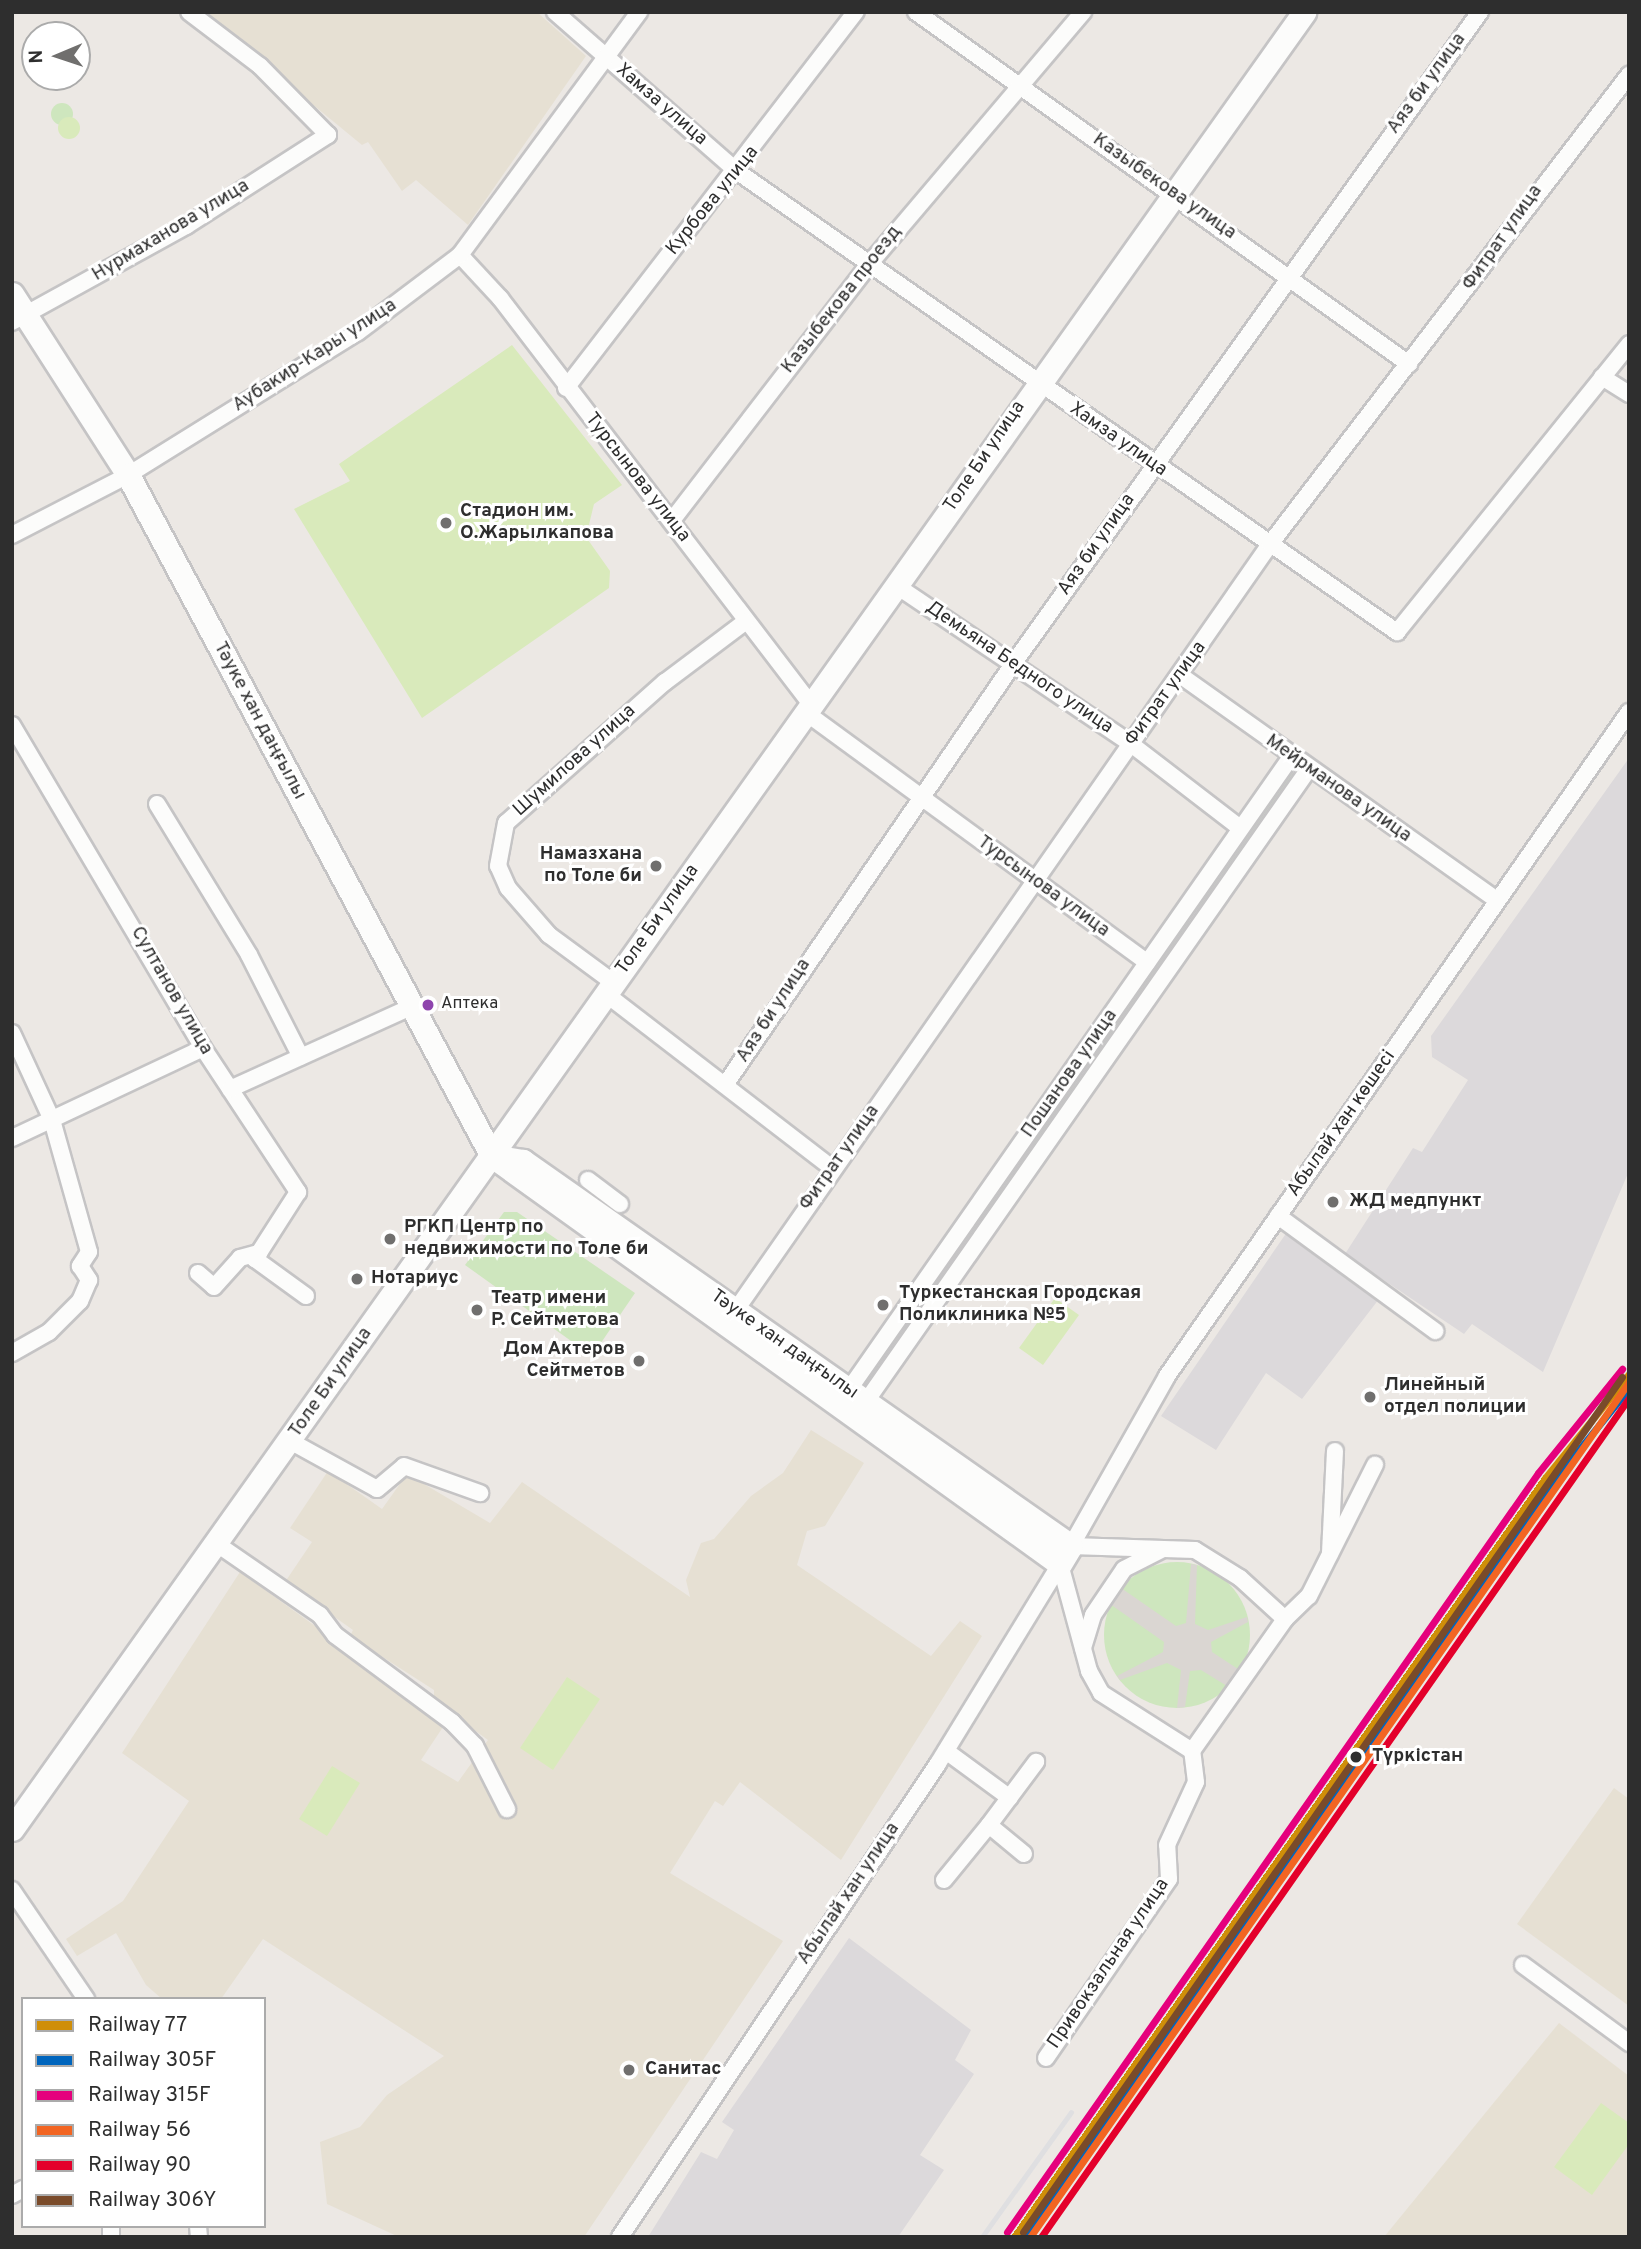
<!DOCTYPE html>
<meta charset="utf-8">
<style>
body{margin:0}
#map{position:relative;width:1641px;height:2249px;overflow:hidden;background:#ece8e4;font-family:Overpass,sans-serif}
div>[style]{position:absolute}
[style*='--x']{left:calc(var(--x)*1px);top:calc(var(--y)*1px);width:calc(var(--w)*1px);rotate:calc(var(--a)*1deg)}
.industrial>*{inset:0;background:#dcd9db}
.education>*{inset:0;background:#e6e0d3}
.green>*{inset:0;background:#cee6be}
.round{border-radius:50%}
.pitch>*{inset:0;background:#d9eabb}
.plaza>*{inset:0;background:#dad6d2}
.roads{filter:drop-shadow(2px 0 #c5c4c5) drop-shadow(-2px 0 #c5c4c5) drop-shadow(0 2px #c5c4c5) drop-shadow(0 -2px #c5c4c5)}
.street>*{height:16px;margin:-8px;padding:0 8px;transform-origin:8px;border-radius:8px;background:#fcfcfb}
.secondary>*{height:23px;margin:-11.5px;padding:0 11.5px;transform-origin:11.5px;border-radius:11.5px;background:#fcfcfb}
.rail>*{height:4.5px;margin:-2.25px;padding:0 2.25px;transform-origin:2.25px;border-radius:2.25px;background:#dfdfe1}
.rail-1>*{height:7px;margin:-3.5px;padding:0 3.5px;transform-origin:3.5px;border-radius:3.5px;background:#cf8e09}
.rail-2>*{height:7px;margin:-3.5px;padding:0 3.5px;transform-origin:3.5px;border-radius:3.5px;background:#0065bd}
.rail-3>*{height:7px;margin:-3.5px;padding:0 3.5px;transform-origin:3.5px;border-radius:3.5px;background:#e5007d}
.rail-4>*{height:7px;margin:-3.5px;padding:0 3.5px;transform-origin:3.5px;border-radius:3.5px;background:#f26522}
.rail-5>*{height:7px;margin:-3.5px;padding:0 3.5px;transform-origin:3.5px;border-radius:3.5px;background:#e4002b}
.rail-6>*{height:7px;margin:-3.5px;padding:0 3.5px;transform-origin:3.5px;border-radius:3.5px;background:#7a4b2a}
.dots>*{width:19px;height:19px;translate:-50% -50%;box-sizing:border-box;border:4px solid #fff;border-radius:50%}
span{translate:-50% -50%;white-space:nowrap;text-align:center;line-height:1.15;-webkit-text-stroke:6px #fff;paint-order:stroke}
.bus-label{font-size:17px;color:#2e2e2e}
.left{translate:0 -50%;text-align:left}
.street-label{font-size:19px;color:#2e2e2e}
.poi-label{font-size:19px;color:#2e2e2e;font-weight:700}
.right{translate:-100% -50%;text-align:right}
.stop-label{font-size:19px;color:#2e2e2e;font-weight:700}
.frame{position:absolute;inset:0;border:14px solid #2e2e2e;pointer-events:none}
.legend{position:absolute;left:21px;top:1997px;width:245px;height:231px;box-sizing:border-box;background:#fff;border:2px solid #ababab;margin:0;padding:9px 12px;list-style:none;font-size:21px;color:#2e2e2e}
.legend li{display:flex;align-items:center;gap:14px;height:35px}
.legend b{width:35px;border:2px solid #ababab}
.north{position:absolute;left:21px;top:21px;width:70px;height:70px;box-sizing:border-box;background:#fff;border:2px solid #ababab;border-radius:50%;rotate:268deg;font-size:19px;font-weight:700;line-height:28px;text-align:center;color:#2e2e2e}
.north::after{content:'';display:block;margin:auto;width:24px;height:32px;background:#706f6e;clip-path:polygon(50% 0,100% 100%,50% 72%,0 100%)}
</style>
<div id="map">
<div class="industrial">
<div style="clip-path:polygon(1629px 758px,1629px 1171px,1543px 1372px,1472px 1324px,1464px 1334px,1345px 1254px,1413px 1148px,1422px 1152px,1468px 1080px,1432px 1057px,1431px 1036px)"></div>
<div style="clip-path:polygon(1287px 1232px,1379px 1299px,1302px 1399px,1266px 1373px,1216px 1450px,1161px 1416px)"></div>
<div style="clip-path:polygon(849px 1938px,971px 2030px,955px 2060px,974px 2074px,920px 2155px,944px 2170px,898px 2237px,648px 2237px,701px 2152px,717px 2159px,734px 2130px,722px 2122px)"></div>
</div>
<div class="education">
<div style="clip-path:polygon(200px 12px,537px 12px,586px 56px,468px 225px,416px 180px,402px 191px,368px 142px,362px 145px)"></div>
<div style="clip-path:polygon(811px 1430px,864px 1463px,825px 1526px,807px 1531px,797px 1565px,931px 1656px,960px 1621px,982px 1636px,841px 1860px,740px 1782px,723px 1806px,715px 1801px,670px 1873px,783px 1941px,584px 2237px,399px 2237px,327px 2204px,320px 2142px,360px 2127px,387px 2095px,444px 2056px,263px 1939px,221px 1999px,162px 1999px,146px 1985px,116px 1933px,77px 1956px,66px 1939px,123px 1901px,189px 1801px,122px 1753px,240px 1572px,447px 1721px,421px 1760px,458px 1782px,488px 1740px,434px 1701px,434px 1690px,350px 1636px,353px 1630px,285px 1582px,312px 1542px,290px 1528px,328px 1471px,382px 1509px,407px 1474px,490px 1523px,522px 1482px,690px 1597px,686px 1580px,701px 1543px,714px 1539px,751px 1496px,783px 1473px)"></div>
<div style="clip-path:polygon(1614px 1788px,1629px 1799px,1629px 2006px,1517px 1924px)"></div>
<div style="clip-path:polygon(1559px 2023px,1629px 2076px,1629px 2237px,1384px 2237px)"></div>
</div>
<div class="green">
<div class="round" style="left:51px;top:103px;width:22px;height:22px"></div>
<div style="clip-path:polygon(1289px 770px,1298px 776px,1202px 914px,1193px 907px)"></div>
<div style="clip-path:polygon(1185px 918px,1194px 925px,1096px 1065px,1091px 1063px,1087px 1059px)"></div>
<div style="clip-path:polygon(1076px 1074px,1086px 1081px,949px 1276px,940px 1269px)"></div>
<div style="clip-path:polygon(504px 1212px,517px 1212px,635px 1293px,592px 1356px,465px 1265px)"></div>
<div style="clip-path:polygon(932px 1279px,942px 1286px,895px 1354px,885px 1347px)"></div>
<div class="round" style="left:1104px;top:1562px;width:146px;height:146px"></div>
</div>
<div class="pitch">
<div class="round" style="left:58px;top:117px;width:22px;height:22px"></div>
<div style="clip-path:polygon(512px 345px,622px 485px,594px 504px,586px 537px,610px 571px,609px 588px,422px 718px,294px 509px,350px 481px,339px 464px)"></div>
<div style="clip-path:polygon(1055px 1298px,1079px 1315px,1043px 1365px,1019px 1348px)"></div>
<div style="clip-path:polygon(567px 1677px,600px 1699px,553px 1770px,520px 1748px)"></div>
<div style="clip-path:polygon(332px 1766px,360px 1783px,327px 1836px,299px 1819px)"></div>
<div style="clip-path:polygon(1601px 2103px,1629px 2123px,1629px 2144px,1592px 2195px,1554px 2167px)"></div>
</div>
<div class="plaza">
<div style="clip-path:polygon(1191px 1564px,1197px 1565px,1195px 1624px,1208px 1630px,1247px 1617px,1248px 1622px,1211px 1642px,1212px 1652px,1238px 1669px,1227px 1686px,1201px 1670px,1190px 1671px,1185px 1707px,1177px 1708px,1181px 1670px,1167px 1663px,1120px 1680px,1117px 1676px,1163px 1652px,1164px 1642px,1110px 1604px,1121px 1588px,1176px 1626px,1186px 1623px)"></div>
</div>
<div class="roads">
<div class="street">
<div style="--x:555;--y:12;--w:243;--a:41.2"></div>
<div style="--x:738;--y:172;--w:804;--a:34.92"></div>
<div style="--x:1397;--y:632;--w:370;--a:-51.1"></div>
<div style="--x:916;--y:12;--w:606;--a:35.53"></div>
<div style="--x:460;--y:255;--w:59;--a:47.1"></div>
<div style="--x:500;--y:298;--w:510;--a:52.57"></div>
<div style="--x:12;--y:322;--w:199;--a:-28.9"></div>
<div style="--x:186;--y:226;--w:169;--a:-32.7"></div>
<div style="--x:328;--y:135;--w:97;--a:-134.6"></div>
<div style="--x:260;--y:66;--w:89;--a:-142.7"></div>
<div style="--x:1602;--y:377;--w:32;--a:32"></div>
<div style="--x:566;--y:388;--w:475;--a:-52.4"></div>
<div style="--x:673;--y:519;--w:324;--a:-52.4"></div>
<div style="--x:871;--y:262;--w:328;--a:-49.7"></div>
<div style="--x:12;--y:535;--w:131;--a:-27.3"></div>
<div style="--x:128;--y:475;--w:271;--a:-31.9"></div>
<div style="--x:358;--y:332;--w:128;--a:-37"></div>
<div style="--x:460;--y:255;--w:302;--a:-53.6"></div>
<div style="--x:897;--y:586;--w:282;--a:34"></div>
<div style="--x:1131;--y:744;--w:138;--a:37.6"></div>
<div style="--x:1180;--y:675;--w:389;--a:35.4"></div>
<div style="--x:805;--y:712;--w:424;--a:36.2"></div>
<div style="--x:12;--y:725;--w:375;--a:59.4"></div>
<div style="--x:203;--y:1048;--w:173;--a:56.6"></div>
<div style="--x:298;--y:1192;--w:80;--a:122.7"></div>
<div style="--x:255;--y:1259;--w:63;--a:36"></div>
<div style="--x:157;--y:804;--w:177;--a:58.6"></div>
<div style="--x:249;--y:955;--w:114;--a:63"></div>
<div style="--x:614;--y:983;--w:81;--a:-143.6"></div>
<div style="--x:549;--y:935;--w:62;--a:-131.1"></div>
<div style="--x:508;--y:888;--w:24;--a:-114"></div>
<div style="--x:498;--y:866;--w:44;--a:-79.5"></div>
<div style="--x:506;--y:823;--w:213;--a:-41.6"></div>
<div style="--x:665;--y:682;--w:100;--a:-36.9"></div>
<div style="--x:606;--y:994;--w:285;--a:37.6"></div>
<div style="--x:12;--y:1033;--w:96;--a:65.3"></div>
<div style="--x:52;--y:1120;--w:137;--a:74.3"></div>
<div style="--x:89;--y:1252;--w:17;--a:123"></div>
<div style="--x:80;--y:1266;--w:17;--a:57"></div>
<div style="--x:89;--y:1280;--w:23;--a:113"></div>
<div style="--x:80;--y:1301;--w:44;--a:135"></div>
<div style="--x:49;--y:1332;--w:43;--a:150.4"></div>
<div style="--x:725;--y:1085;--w:510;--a:-55.62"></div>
<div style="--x:1013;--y:664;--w:802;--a:-54.39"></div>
<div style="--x:230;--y:1089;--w:201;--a:-24.4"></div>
<div style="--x:12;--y:1138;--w:211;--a:-25.2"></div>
<div style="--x:588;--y:1180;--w:40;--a:37"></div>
<div style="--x:1278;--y:1216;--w:195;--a:36.2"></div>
<div style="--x:198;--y:1273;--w:21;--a:41"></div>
<div style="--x:214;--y:1287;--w:39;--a:-48"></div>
<div style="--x:240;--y:1258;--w:20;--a:-15"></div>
<div style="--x:731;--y:1317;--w:942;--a:-55.11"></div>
<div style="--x:1270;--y:544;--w:591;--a:-52.57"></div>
<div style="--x:848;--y:1391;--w:773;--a:-55.06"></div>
<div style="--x:865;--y:1403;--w:773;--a:-55.01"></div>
<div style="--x:290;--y:1441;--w:99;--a:28.9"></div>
<div style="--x:377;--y:1489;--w:35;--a:-40"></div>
<div style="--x:404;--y:1466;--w:81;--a:19.6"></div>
<div style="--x:217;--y:1544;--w:125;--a:34.6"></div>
<div style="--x:320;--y:1615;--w:25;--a:53"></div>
<div style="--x:335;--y:1635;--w:146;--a:36.6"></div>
<div style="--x:452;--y:1722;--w:33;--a:46"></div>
<div style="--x:475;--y:1746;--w:71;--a:63.1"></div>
<div style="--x:1330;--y:1553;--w:102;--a:-87.2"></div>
<div style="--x:1060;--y:1564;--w:111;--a:74.8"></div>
<div style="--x:1089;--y:1671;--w:25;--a:61"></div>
<div style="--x:1101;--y:1693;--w:108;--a:32.5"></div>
<div style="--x:1192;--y:1751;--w:161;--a:-54.8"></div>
<div style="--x:1285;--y:1619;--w:61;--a:-137.7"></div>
<div style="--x:1240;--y:1578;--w:53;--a:-148.1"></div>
<div style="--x:1195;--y:1550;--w:124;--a:-178.2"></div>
<div style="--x:1071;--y:1546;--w:195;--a:-60.5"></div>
<div style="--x:1167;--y:1376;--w:809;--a:-55.17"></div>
<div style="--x:1285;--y:1619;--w:33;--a:-44"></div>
<div style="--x:1309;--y:1596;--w:147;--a:-63.3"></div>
<div style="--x:1083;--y:1648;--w:34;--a:-73"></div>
<div style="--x:1093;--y:1615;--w:55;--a:-56"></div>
<div style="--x:1124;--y:1569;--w:42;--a:-27.2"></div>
<div style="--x:946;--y:1751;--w:79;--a:36.3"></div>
<div style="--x:1024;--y:1854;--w:45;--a:-140.4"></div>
<div style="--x:989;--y:1825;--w:79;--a:-53.3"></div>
<div style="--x:944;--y:1880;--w:71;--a:-50.7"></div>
<div style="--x:12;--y:1890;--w:132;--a:55.8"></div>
<div style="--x:1523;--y:1965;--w:132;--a:36.3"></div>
<div style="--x:1046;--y:2058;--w:217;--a:-55.5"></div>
<div style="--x:1169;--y:1879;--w:34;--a:-93"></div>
<div style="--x:1167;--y:1845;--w:69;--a:-65.3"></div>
<div style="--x:1196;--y:1782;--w:31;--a:-97"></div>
<div style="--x:12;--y:2195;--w:13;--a:-29"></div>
<div style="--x:111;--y:2226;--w:11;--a:90"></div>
<div style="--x:198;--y:2226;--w:11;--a:85"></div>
<div style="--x:620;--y:2237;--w:569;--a:-56.11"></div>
<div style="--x:937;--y:1765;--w:236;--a:-58.5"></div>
</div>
<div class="secondary">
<div style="--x:12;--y:294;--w:215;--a:57.3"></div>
<div style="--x:128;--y:475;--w:772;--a:61.88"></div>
<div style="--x:492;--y:1156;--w:699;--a:35.69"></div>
<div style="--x:1060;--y:1564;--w:21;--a:-59"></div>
<div style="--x:1071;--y:1546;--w:670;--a:-144.91"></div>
<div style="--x:523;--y:1161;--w:31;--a:-171"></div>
<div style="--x:12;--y:1829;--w:2230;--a:-54.58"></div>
</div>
</div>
<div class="rail">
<div style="--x:982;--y:2237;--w:153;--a:-54.5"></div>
</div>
<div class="rail-1">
<div style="--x:1014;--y:2237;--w:926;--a:-55.02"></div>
<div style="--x:1545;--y:1478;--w:134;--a:-51.1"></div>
</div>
<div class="rail-2">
<div style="--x:1025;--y:2237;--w:920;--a:-55.05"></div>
<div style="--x:1552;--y:1483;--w:122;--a:-51"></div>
</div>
<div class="rail-3">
<div style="--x:1007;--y:2232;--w:926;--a:-55.02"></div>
<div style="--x:1538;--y:1473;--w:134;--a:-51.1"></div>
</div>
<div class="rail-4">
<div style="--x:1030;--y:2237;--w:1044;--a:-54.99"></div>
</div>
<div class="rail-5">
<div style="--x:1041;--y:2237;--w:1025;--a:-54.98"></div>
</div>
<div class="rail-6">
<div style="--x:1023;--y:2232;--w:1044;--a:-54.99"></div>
</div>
<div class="dots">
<div style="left:446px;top:523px;background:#706f6e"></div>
<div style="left:656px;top:866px;background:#706f6e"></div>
<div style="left:428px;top:1005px;background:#8e44ad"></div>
<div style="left:1333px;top:1202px;background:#706f6e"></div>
<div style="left:390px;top:1239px;background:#706f6e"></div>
<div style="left:357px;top:1279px;background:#706f6e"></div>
<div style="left:883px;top:1305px;background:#706f6e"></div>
<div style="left:477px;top:1310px;background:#706f6e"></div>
<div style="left:639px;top:1361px;background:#706f6e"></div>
<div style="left:1370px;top:1397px;background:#706f6e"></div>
<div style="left:1356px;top:1757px;background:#2e2e2e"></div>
<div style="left:629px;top:2070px;background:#706f6e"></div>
</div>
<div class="bus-label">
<span class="left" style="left:441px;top:1005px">Аптека</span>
</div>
<div class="street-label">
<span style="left:1427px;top:84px;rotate:-54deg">Аяз би улица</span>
<span style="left:661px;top:105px;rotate:41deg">Хамза улица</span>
<span style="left:1164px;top:187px;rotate:35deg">Казыбекова улица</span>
<span style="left:713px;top:201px;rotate:-51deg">Курбова улица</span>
<span style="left:171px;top:231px;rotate:-31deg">Нурмаханова улица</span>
<span style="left:1503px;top:238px;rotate:-55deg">Фитрат улица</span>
<span style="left:842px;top:300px;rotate:-52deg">Казыбекова проезд</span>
<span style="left:315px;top:356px;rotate:-33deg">Аубакир-Кары улица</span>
<span style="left:1118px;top:440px;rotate:35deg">Хамза улица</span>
<span style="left:985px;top:457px;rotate:-56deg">Толе Би улица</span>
<span style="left:637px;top:478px;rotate:52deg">Турсынова улица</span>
<span style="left:1097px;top:545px;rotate:-55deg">Аяз би улица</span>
<span style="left:1019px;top:668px;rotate:34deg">Демьяна Бедного улица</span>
<span style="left:1166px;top:694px;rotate:-54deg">Фитрат улица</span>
<span style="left:259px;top:721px;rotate:62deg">Тәуке хан даңғылы</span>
<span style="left:575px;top:761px;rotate:-42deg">Шумилова улица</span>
<span style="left:1338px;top:789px;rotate:35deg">Мейрманова улица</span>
<span style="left:1043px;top:887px;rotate:36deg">Турсынова улица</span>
<span style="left:658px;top:920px;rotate:-55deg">Толе Би улица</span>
<span style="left:171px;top:991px;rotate:60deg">Султанов улица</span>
<span style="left:774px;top:1011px;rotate:-57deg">Аяз би улица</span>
<span style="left:1070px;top:1074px;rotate:-55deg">Пошанова улица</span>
<span style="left:1342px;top:1124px;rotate:-55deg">Абылай хан көшесі</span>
<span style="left:840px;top:1158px;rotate:-55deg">Фитрат улица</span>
<span style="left:784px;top:1345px;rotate:35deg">Тәуке хан даңғылы</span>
<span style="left:331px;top:1383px;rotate:-55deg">Толе Би улица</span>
<span style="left:849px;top:1894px;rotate:-56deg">Абылай хан улица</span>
<span style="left:1109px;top:1964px;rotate:-56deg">Привокзальная улица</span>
</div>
<div class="poi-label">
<span class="left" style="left:460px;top:523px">Стадион им.<br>О.Жарылкапова</span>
<span class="right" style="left:642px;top:866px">Намазхана<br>по Толе би</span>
<span class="left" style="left:1349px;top:1202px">ЖД медпункт</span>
<span class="left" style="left:404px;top:1239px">РГКП Центр по<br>недвижимости по Толе би</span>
<span class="left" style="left:371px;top:1279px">Нотариус</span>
<span class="left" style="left:899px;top:1305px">Туркестанская Городская<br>Поликлиника №5</span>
<span class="left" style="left:491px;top:1310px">Театр имени<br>Р. Сейтметова</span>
<span class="right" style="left:625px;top:1361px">Дом Актеров<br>Сейтметов</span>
<span class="left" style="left:1384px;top:1397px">Линейный<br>отдел полиции</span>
<span class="left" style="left:645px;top:2070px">Санитас</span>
</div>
<div class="stop-label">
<span class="left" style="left:1372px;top:1757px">Түркістан</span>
</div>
<div class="frame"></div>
<ul class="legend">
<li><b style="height:9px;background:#cf8e09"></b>Railway 77</li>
<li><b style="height:9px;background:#0065bd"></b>Railway 305F</li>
<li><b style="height:9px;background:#e5007d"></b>Railway 315F</li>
<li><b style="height:9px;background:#f26522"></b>Railway 56</li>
<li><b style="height:9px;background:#e4002b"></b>Railway 90</li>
<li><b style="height:9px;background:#7a4b2a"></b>Railway 306Y</li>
</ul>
<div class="north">N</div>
</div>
